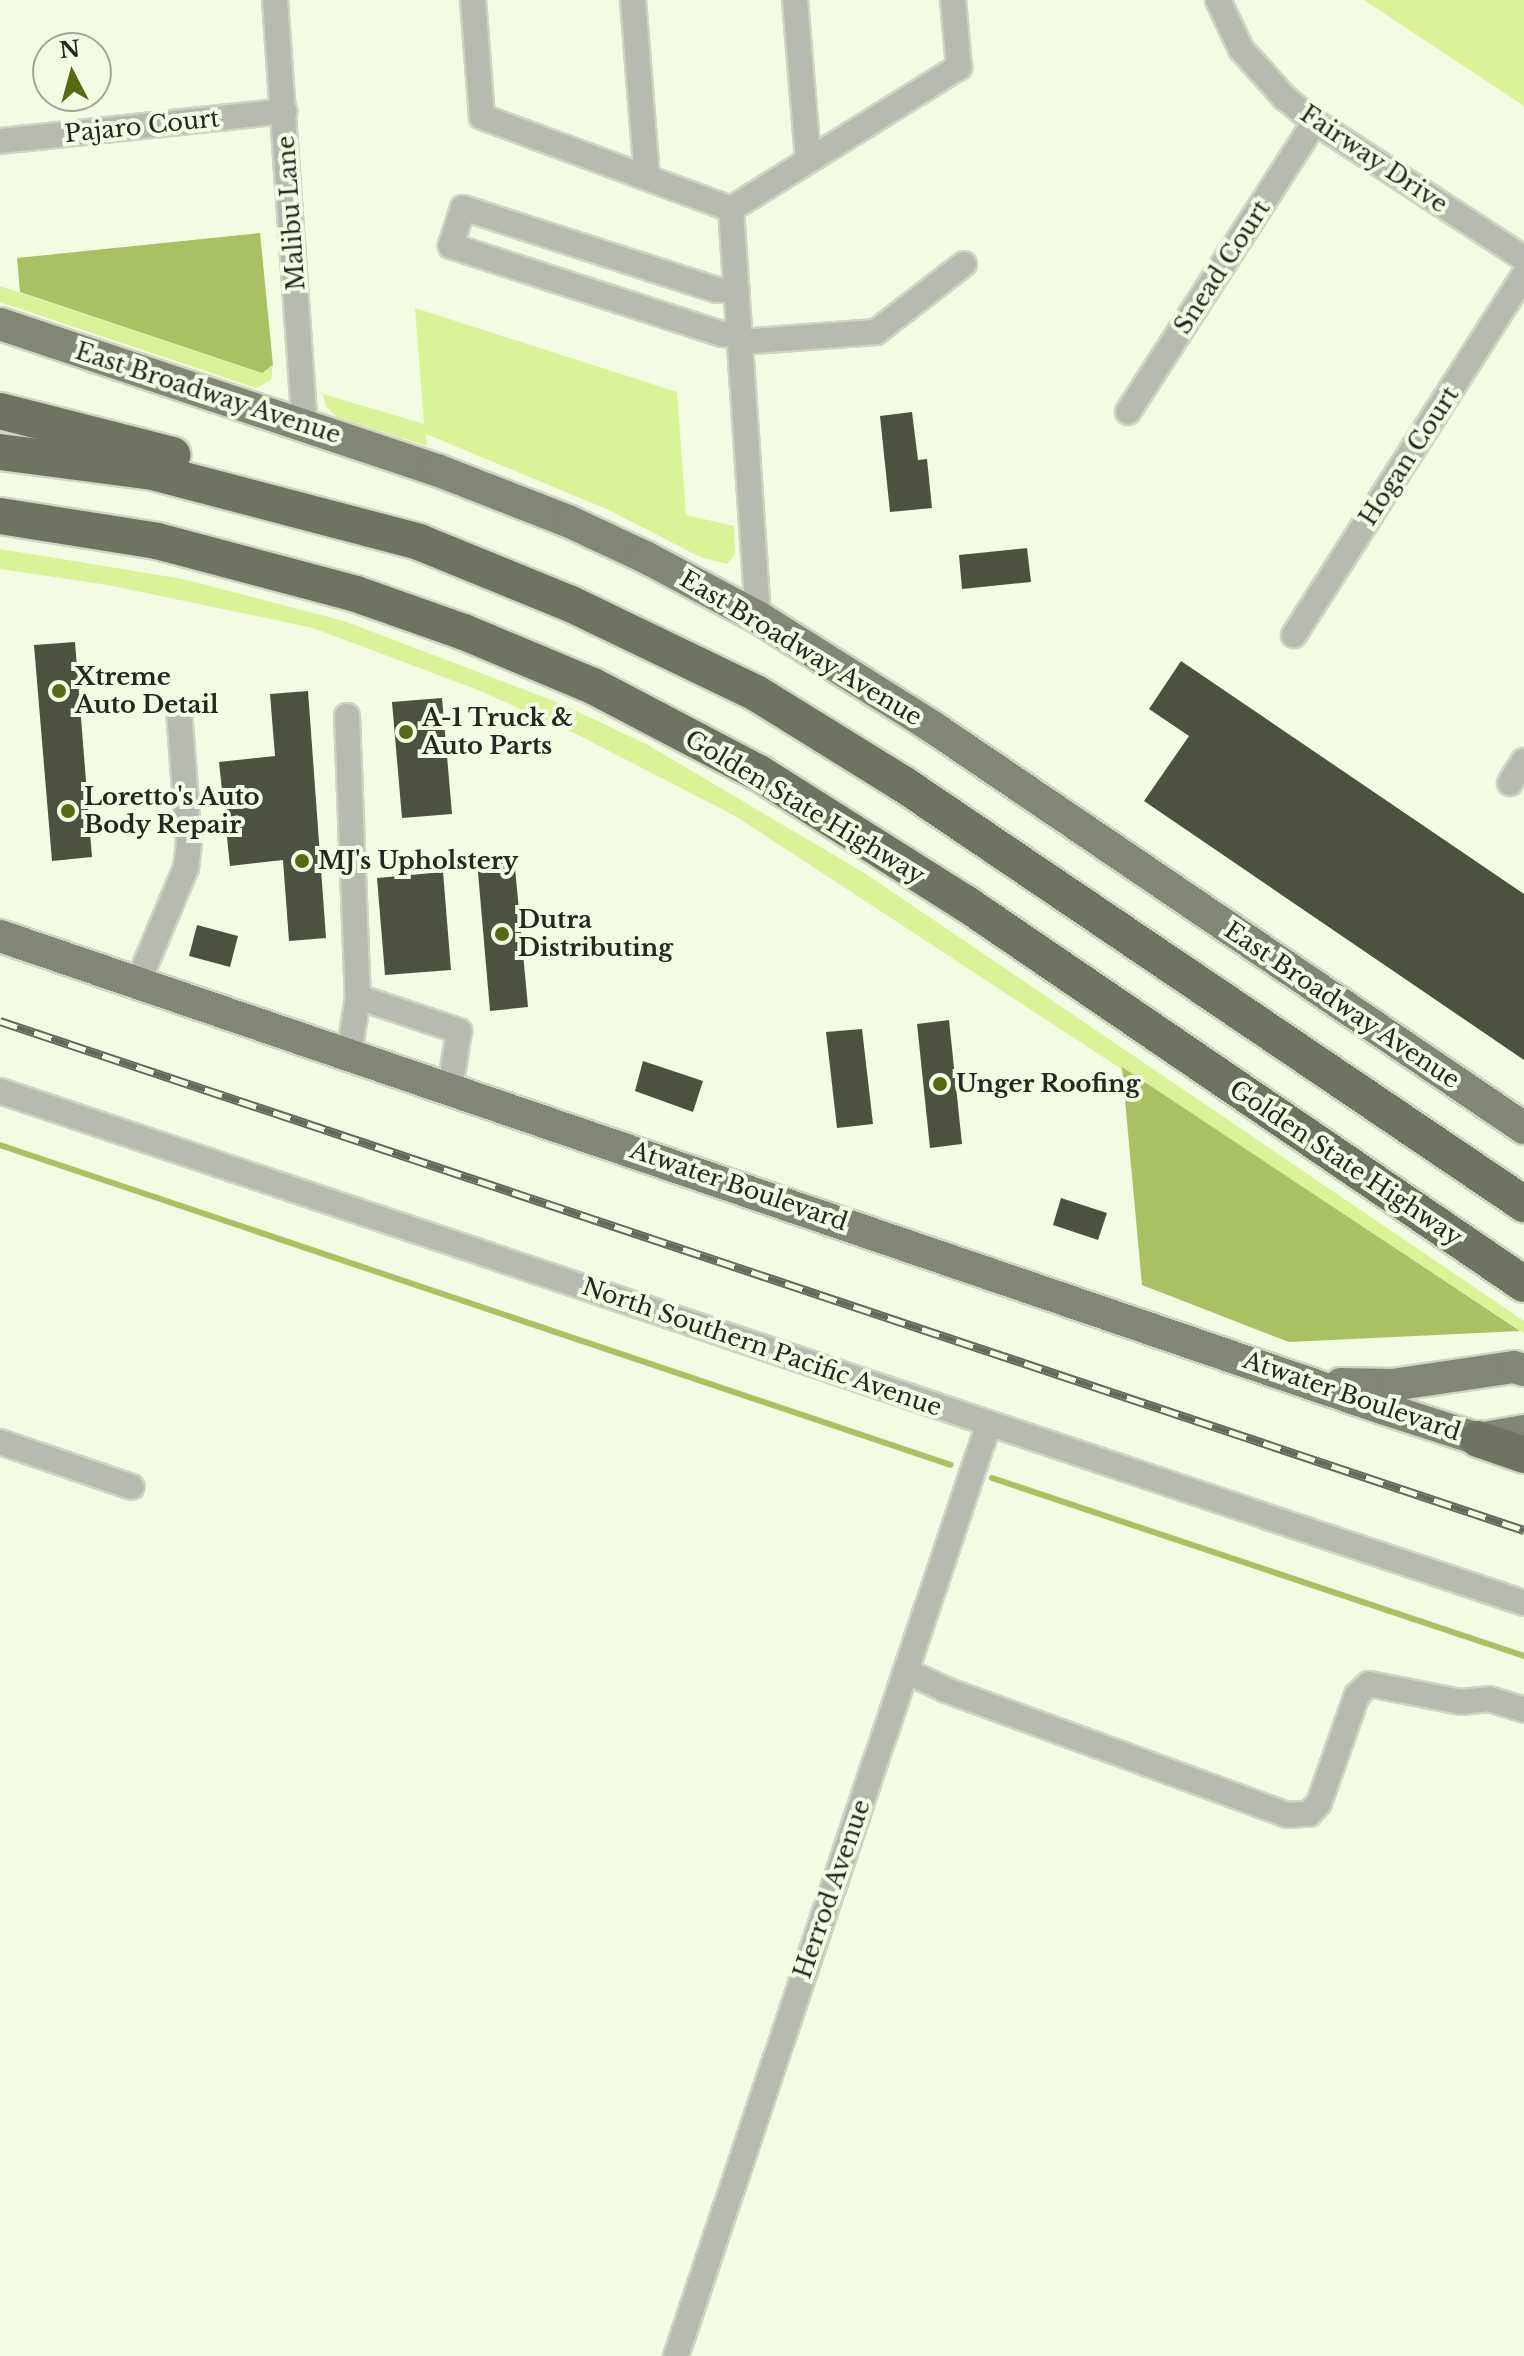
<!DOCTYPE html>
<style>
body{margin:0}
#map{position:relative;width:1524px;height:2356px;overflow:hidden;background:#f4fbe3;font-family:"Libre Baskerville",serif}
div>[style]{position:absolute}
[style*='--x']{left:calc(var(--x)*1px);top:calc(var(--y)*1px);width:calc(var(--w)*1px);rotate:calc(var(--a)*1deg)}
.green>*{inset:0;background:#daf398}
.water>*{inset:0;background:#a9c063}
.stream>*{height:6px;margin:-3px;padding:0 3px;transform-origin:3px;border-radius:3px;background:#a9c063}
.building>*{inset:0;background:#4c523e}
.roads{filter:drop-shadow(2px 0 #cfd5c0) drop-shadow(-2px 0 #cfd5c0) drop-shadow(0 2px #cfd5c0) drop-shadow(0 -2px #cfd5c0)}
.minor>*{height:24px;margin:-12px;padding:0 12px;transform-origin:12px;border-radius:12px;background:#b7bab0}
.major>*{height:32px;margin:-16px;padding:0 16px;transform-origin:16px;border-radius:16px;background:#818774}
.highway>*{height:36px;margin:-18px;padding:0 18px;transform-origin:18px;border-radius:18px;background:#6e745f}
.rail>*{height:9px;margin-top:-4.5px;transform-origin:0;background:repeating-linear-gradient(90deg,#f4fbe3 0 18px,#65695b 0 36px);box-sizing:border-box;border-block:2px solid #65695b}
.dots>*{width:22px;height:22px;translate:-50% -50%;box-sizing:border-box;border:4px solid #f4fbe3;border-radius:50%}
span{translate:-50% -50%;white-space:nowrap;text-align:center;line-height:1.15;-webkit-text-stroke:8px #f4fbe3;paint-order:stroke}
.street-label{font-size:24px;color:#25281f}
.poi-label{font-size:24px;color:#25281f;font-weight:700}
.left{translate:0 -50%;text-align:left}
.north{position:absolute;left:32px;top:32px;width:80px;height:80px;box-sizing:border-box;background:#f4fbe3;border:2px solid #a1a795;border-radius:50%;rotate:354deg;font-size:22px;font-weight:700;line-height:32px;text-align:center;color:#25281f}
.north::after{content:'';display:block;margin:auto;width:28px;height:36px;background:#576914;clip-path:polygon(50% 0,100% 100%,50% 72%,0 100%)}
</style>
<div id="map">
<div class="green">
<div style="clip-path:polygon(1364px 0,1524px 0,1524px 106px)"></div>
<div style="clip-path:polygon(0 286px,261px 373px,273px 365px,271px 380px,256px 388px,0 302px)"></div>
<div style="clip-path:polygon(415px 308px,677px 392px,686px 515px,734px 526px,735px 554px,727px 564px,700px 557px,609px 510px,426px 434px,427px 446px,337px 417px,326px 407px,323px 394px,424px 424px)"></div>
<div style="clip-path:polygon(0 549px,183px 579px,344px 621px,562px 704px,648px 745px,866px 874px,1524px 1321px,1524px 1333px,737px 817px,576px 734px,478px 690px,313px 628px,108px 585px,0 569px)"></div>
</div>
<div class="water">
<div style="clip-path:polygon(260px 233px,273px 365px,262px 373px,20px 292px,17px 258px)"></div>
<div style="clip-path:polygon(1122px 1067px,1520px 1331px,1289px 1342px,1142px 1285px)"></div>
</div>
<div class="stream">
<div style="--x:0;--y:1145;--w:1003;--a:18.6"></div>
<div style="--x:992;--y:1478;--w:561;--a:18.5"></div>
</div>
<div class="building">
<div style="clip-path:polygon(912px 412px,918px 460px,927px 459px,932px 508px,890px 512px,880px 416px)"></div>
<div style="clip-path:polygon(1027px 548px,1031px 582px,962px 589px,959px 555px)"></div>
<div style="clip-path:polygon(75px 642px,92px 857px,52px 861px,34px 645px)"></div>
<div style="clip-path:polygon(1181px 661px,1524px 894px,1524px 1060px,1144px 801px,1189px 736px,1149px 709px)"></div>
<div style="clip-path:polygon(308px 691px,326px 938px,289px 941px,283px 860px,230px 866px,219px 762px,275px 756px,270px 694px)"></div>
<div style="clip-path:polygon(442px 698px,452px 814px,402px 818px,392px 702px)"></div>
<div style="clip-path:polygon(514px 857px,528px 1007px,490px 1011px,477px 861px)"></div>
<div style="clip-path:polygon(443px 872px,451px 970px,385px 975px,377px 878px)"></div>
<div style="clip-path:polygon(197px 925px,238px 936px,230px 967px,189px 956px)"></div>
<div style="clip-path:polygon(949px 1020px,962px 1144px,930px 1148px,917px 1024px)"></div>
<div style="clip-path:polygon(862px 1029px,873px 1124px,837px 1128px,826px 1032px)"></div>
<div style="clip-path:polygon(643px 1061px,703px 1081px,693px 1112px,635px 1091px)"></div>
<div style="clip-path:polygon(1061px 1198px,1107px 1213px,1098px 1240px,1053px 1225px)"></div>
</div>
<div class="roads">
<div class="minor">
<div style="--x:275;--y:0;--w:426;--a:86"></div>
<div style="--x:473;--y:0;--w:117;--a:85.6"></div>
<div style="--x:482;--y:117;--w:265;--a:20.3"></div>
<div style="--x:633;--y:0;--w:177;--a:85.5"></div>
<div style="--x:795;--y:0;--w:160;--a:85.3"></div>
<div style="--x:1218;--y:0;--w:54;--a:64.9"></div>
<div style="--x:1241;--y:49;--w:66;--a:48.1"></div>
<div style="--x:1285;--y:98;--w:38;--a:39"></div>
<div style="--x:1315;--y:122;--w:249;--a:33.1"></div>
<div style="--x:0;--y:141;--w:286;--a:-6"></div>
<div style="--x:731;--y:209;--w:409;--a:86.2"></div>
<div style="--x:731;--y:209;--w:269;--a:-31.9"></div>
<div style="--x:959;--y:67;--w:67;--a:-95.1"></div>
<div style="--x:737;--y:290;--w:20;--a:180"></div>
<div style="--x:717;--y:290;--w:267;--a:-162.1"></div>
<div style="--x:463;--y:208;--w:40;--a:108"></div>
<div style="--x:451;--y:246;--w:285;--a:18"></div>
<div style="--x:722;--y:334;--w:18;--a:3"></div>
<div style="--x:740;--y:342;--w:136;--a:-4.2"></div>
<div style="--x:876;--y:332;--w:111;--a:-37.7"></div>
<div style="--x:1128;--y:412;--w:345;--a:-57.2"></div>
<div style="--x:1294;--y:635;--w:426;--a:-57.4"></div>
<div style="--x:347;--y:716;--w:281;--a:87.8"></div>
<div style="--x:358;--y:997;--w:58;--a:99"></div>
<div style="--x:1510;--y:783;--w:26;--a:-58"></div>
<div style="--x:138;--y:982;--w:124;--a:-67.2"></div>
<div style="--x:186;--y:868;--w:25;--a:-83"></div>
<div style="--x:189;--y:843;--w:133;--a:-94.3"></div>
<div style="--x:358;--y:997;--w:107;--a:18.6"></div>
<div style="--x:459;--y:1031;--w:58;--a:99"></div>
<div style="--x:0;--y:1091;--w:1608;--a:18.57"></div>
<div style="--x:0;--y:1442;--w:139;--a:18.8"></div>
<div style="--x:906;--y:1671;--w:44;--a:25.4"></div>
<div style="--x:946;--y:1690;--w:363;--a:20.1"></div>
<div style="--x:1287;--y:1815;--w:22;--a:-3"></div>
<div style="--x:1309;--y:1814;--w:15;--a:-48"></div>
<div style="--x:1319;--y:1803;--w:114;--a:-70.6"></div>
<div style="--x:1357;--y:1695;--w:16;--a:-43"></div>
<div style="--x:1369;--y:1684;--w:94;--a:11.1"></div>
<div style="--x:1461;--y:1702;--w:28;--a:-6"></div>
<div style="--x:1489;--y:1699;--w:37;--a:17"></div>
<div style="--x:676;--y:2356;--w:984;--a:-71.45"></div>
</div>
<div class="major">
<div style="--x:0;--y:324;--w:461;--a:18.5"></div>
<div style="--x:437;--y:470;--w:141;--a:21.3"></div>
<div style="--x:568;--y:521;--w:85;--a:25.1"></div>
<div style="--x:645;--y:557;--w:128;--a:28"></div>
<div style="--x:758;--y:617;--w:208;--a:32.2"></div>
<div style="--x:934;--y:728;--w:713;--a:34.14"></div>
<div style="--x:0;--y:936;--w:1460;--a:18.86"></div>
<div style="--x:1382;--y:1408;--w:101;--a:17.9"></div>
<div style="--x:1478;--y:1439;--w:47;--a:-9.9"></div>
<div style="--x:1341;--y:1384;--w:51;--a:1.1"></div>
<div style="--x:1392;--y:1385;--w:123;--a:-8.4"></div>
<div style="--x:1514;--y:1367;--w:10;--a:17"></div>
</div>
<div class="highway">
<div style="--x:0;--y:411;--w:178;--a:14.3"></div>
<div style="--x:0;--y:452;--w:154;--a:7.4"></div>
<div style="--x:153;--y:472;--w:275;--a:14.7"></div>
<div style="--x:419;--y:542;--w:164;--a:22.2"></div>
<div style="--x:571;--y:604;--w:205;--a:25.7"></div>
<div style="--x:756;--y:693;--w:173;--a:31.8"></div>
<div style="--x:903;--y:784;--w:750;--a:34.07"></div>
<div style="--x:0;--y:516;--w:159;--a:9"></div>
<div style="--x:157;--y:541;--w:206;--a:14.9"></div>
<div style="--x:356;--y:594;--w:114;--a:19.4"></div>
<div style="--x:464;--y:632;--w:140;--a:22.7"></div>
<div style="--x:593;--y:686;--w:187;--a:27.7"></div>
<div style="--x:759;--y:773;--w:244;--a:32.3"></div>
<div style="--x:965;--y:903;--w:676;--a:34.28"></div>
<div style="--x:1478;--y:1439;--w:49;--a:19.2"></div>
</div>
</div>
<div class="rail">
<div style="--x:0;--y:1021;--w:1607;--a:18.47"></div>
</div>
<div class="dots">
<div style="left:59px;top:691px;background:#576914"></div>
<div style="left:406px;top:732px;background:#576914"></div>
<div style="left:68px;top:811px;background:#576914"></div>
<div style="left:302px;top:861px;background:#576914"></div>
<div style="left:502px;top:934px;background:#576914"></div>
<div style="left:940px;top:1084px;background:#576914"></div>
</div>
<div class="street-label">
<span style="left:142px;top:126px;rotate:-6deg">Pajaro Court</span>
<span style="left:1374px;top:159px;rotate:34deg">Fairway Drive</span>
<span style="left:291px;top:213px;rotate:-94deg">Malibu Lane</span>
<span style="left:1222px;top:267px;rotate:-57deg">Snead Court</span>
<span style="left:208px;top:393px;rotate:18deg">East Broadway Avenue</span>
<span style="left:1409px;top:456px;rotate:-57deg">Hogan Court</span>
<span style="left:801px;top:648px;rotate:31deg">East Broadway Avenue</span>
<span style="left:805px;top:807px;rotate:31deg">Golden State Highway</span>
<span style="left:1342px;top:1005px;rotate:34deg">East Broadway Avenue</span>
<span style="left:1346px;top:1163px;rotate:34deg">Golden State Highway</span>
<span style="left:739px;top:1186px;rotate:19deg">Atwater Boulevard</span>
<span style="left:762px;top:1347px;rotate:19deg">North Southern Pacific Avenue</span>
<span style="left:1352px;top:1396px;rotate:19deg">Atwater Boulevard</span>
<span style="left:832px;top:1889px;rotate:-71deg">Herrod Avenue</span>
</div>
<div class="poi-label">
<span class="left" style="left:75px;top:691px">Xtreme<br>Auto Detail</span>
<span class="left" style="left:422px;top:732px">A-1 Truck &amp;<br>Auto Parts</span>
<span class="left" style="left:84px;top:811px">Loretto's Auto<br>Body Repair</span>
<span class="left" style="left:318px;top:861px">MJ's Upholstery</span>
<span class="left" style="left:518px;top:934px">Dutra<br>Distributing</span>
<span class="left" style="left:956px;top:1084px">Unger Roofing</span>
</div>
<div class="north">N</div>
</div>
